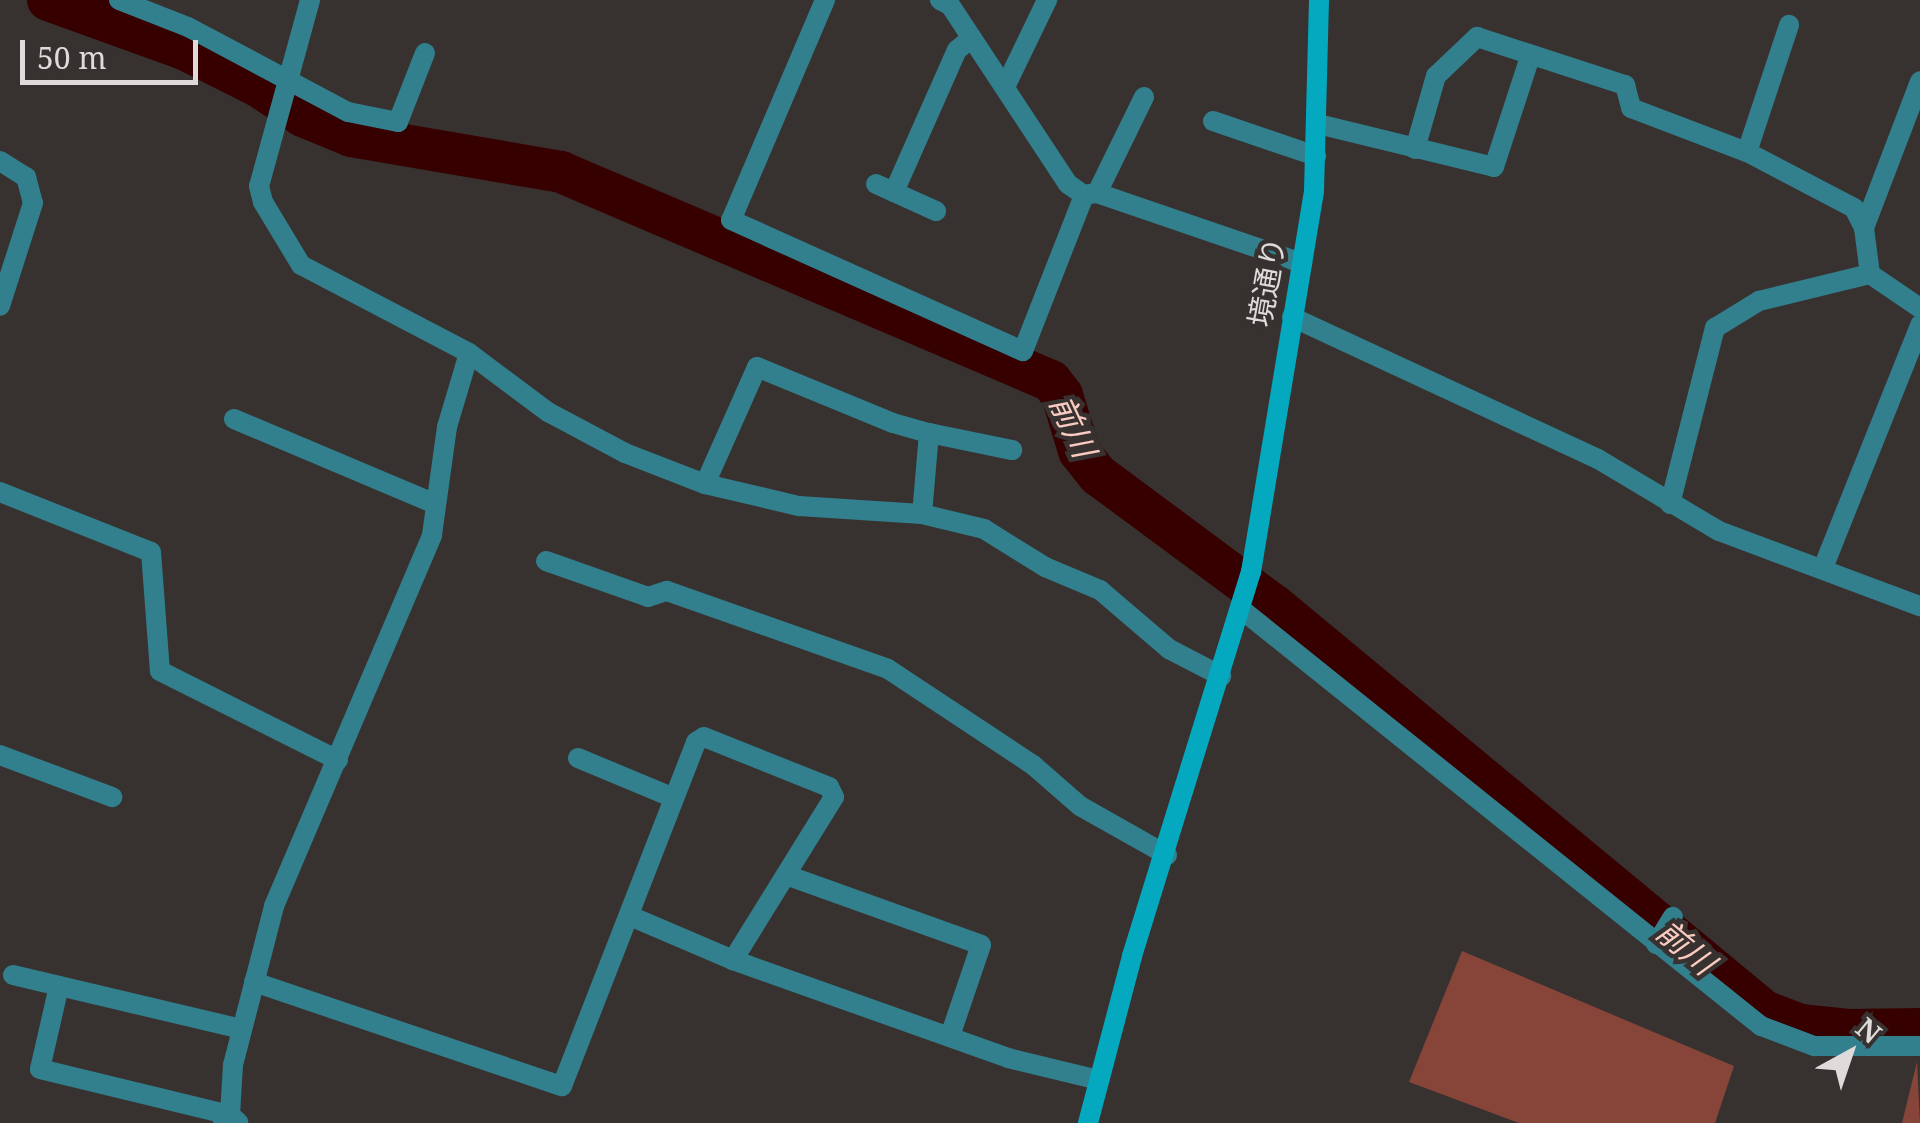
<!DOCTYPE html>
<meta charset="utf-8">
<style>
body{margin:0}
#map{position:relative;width:1920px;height:1123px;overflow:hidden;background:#373230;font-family:"Noto Serif","Noto Sans JP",serif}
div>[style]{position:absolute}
.green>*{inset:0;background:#874539}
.river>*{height:42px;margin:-21px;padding:0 21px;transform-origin:21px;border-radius:21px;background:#370000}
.street>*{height:20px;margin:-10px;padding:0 10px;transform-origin:10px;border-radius:10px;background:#327f8d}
.secondary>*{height:20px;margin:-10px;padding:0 10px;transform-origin:10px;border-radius:10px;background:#04a9c0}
span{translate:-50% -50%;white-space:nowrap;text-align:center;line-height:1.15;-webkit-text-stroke:9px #373230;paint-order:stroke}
.street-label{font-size:30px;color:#dedbda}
.water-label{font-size:32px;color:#fbcbc1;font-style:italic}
.north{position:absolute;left:1800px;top:1003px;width:100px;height:100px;-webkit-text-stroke:8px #373230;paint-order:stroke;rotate:40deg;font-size:28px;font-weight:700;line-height:40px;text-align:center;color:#dedbda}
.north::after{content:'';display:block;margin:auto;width:35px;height:45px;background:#dedbda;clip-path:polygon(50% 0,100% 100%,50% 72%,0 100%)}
.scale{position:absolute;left:20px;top:40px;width:178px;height:45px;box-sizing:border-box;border:5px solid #dedbda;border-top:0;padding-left:12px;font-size:30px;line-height:35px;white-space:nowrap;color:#dedbda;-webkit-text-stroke:8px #373230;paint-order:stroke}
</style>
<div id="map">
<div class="green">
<div style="clip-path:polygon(1462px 951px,1734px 1066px,1715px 1123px,1519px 1123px,1409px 1082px)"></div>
<div style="clip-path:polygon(1917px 1062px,1920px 1123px,1902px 1123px)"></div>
</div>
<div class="river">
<div style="left:48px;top:0;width:145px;rotate:19.8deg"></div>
<div style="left:184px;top:49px;width:83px;rotate:26.6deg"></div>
<div style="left:258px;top:86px;width:54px;rotate:33.7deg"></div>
<div style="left:303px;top:116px;width:52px;rotate:22.6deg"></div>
<div style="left:351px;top:136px;width:213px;rotate:9.7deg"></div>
<div style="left:561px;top:172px;width:533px;rotate:23.1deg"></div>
<div style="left:1051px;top:381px;width:18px;rotate:52deg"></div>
<div style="left:1062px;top:395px;width:59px;rotate:73.1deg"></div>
<div style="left:1079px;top:451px;width:31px;rotate:52deg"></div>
<div style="left:1098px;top:475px;width:220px;rotate:36.5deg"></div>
<div style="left:1275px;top:606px;width:635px;rotate:39.63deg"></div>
<div style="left:1764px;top:1011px;width:39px;rotate:21deg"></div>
<div style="left:1800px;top:1025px;width:49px;rotate:5.8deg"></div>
<div style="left:1849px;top:1030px;width:71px;rotate:-0.8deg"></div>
</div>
<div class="street">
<div style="left:119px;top:0;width:74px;rotate:21.4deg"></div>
<div style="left:188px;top:27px;width:181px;rotate:28deg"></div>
<div style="left:348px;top:112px;width:51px;rotate:11.3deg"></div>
<div style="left:398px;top:122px;width:74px;rotate:-68.6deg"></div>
<div style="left:310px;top:0;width:193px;rotate:105.3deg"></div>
<div style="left:259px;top:186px;width:16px;rotate:76deg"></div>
<div style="left:263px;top:202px;width:74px;rotate:58.9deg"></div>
<div style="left:301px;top:265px;width:190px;rotate:27.6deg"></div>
<div style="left:469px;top:353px;width:99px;rotate:36.8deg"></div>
<div style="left:548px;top:412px;width:87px;rotate:28deg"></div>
<div style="left:625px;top:453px;width:86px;rotate:21.2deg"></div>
<div style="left:705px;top:484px;width:97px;rotate:13.2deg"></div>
<div style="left:799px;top:506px;width:123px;rotate:3.7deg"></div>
<div style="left:922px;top:514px;width:64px;rotate:13.6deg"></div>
<div style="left:984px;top:529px;width:72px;rotate:31.9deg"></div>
<div style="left:1045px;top:567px;width:60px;rotate:22.7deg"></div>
<div style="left:1100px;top:590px;width:91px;rotate:40.5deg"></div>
<div style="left:1169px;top:649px;width:59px;rotate:27.4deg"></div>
<div style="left:825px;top:0;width:239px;rotate:113.1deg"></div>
<div style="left:731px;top:220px;width:320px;rotate:24.2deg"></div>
<div style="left:1023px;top:351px;width:168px;rotate:-68.6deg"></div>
<div style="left:940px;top:0;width:11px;rotate:27deg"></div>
<div style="left:950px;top:5px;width:214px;rotate:56.6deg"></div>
<div style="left:1068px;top:184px;width:19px;rotate:35deg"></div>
<div style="left:1084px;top:195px;width:13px;rotate:-9deg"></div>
<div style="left:1097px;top:193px;width:217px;rotate:18.9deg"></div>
<div style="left:1005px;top:87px;width:97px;rotate:-64.2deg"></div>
<div style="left:1213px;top:121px;width:109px;rotate:18.8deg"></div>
<div style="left:1318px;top:124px;width:181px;rotate:13.7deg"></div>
<div style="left:1494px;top:167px;width:116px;rotate:-71.9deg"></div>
<div style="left:1415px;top:149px;width:76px;rotate:-74deg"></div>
<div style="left:1436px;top:76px;width:57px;rotate:-43.6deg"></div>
<div style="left:1477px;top:37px;width:156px;rotate:18deg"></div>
<div style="left:1625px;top:85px;width:24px;rotate:75deg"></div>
<div style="left:1631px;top:108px;width:124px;rotate:20.8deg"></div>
<div style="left:1747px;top:152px;width:121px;rotate:27.6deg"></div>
<div style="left:1854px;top:208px;width:22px;rotate:63deg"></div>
<div style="left:1864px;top:228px;width:46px;rotate:82.6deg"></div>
<div style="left:1747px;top:152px;width:134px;rotate:-71.7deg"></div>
<div style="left:0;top:161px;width:31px;rotate:32deg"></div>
<div style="left:26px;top:177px;width:27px;rotate:75deg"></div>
<div style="left:33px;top:203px;width:108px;rotate:107.8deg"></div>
<div style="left:876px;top:184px;width:66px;rotate:24.2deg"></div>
<div style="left:894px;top:192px;width:155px;rotate:-66.1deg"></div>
<div style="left:957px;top:50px;width:19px;rotate:-39deg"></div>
<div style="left:1097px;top:193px;width:107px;rotate:-63.9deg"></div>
<div style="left:1864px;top:228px;width:157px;rotate:-69.1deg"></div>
<div style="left:1292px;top:317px;width:337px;rotate:24.9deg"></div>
<div style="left:1598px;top:459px;width:141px;rotate:30.8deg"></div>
<div style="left:1719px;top:531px;width:215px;rotate:20.5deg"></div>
<div style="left:234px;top:419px;width:218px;rotate:22.9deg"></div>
<div style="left:929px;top:433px;width:85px;rotate:11.6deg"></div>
<div style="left:705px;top:484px;width:128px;rotate:-66deg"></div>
<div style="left:757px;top:367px;width:147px;rotate:22.4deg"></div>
<div style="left:893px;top:423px;width:37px;rotate:16deg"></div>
<div style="left:929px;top:433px;width:81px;rotate:94.9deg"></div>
<div style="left:0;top:492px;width:162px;rotate:21.7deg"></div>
<div style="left:151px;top:552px;width:119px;rotate:85.7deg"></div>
<div style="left:160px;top:671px;width:199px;rotate:26.6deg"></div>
<div style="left:1670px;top:504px;width:182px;rotate:-75.7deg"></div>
<div style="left:1715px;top:328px;width:52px;rotate:-31.5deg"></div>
<div style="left:1759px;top:301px;width:114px;rotate:-13.7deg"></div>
<div style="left:1870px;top:274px;width:60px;rotate:34.2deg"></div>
<div style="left:546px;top:561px;width:108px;rotate:19.4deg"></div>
<div style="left:648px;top:597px;width:20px;rotate:-18deg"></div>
<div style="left:667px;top:591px;width:234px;rotate:19.4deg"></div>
<div style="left:888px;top:669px;width:174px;rotate:33.5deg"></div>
<div style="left:1033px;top:765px;width:62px;rotate:41.1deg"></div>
<div style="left:1080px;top:806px;width:100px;rotate:29.4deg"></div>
<div style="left:1823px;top:568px;width:262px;rotate:-68.2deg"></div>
<div style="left:1241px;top:609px;width:667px;rotate:38.73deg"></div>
<div style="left:1761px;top:1026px;width:57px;rotate:20.7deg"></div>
<div style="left:1814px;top:1046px;width:106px"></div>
<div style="left:0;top:755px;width:120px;rotate:20.6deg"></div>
<div style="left:578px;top:758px;width:104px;rotate:22.6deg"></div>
<div style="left:786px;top:875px;width:207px;rotate:19.7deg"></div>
<div style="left:981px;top:945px;width:96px;rotate:108.8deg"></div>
<div style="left:630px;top:916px;width:112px;rotate:23.1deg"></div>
<div style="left:733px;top:960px;width:292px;rotate:19.6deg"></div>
<div style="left:1008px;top:1058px;width:94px;rotate:13.6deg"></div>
<div style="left:1656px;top:944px;width:32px;rotate:-58deg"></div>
<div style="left:13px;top:975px;width:235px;rotate:13.3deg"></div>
<div style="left:254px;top:982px;width:325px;rotate:18.7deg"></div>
<div style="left:562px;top:1086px;width:369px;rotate:-68.7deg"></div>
<div style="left:696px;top:742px;width:9px;rotate:-32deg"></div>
<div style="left:704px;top:737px;width:135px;rotate:21.8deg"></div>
<div style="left:829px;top:787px;width:11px;rotate:63deg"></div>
<div style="left:834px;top:797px;width:192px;rotate:121.8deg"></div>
<div style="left:59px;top:986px;width:85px;rotate:102.9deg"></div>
<div style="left:40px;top:1069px;width:195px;rotate:13.6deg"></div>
<div style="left:230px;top:1115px;width:11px;rotate:41deg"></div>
<div style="left:223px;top:1123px;width:11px;rotate:-49deg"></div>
<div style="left:230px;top:1115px;width:50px;rotate:-86.6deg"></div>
<div style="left:233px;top:1065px;width:164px;rotate:-75.5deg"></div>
<div style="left:274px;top:906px;width:403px;rotate:-66.9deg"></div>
<div style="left:432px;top:535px;width:109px;rotate:-82.1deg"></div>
<div style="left:447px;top:427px;width:77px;rotate:-73.4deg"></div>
</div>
<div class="secondary">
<div style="left:1088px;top:1123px;width:173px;rotate:-75.2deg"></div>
<div style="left:1132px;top:956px;width:402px;rotate:-72.8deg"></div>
<div style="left:1251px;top:572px;width:386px;rotate:-80.6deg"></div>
<div style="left:1314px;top:191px;width:191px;rotate:-88.5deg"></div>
</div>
<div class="street-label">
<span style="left:1267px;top:282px;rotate:-80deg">境通り</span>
</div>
<div class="water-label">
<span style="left:1073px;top:426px;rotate:65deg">前川</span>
<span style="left:1686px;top:947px;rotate:40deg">前川</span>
</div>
<div class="north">N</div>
<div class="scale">50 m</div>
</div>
